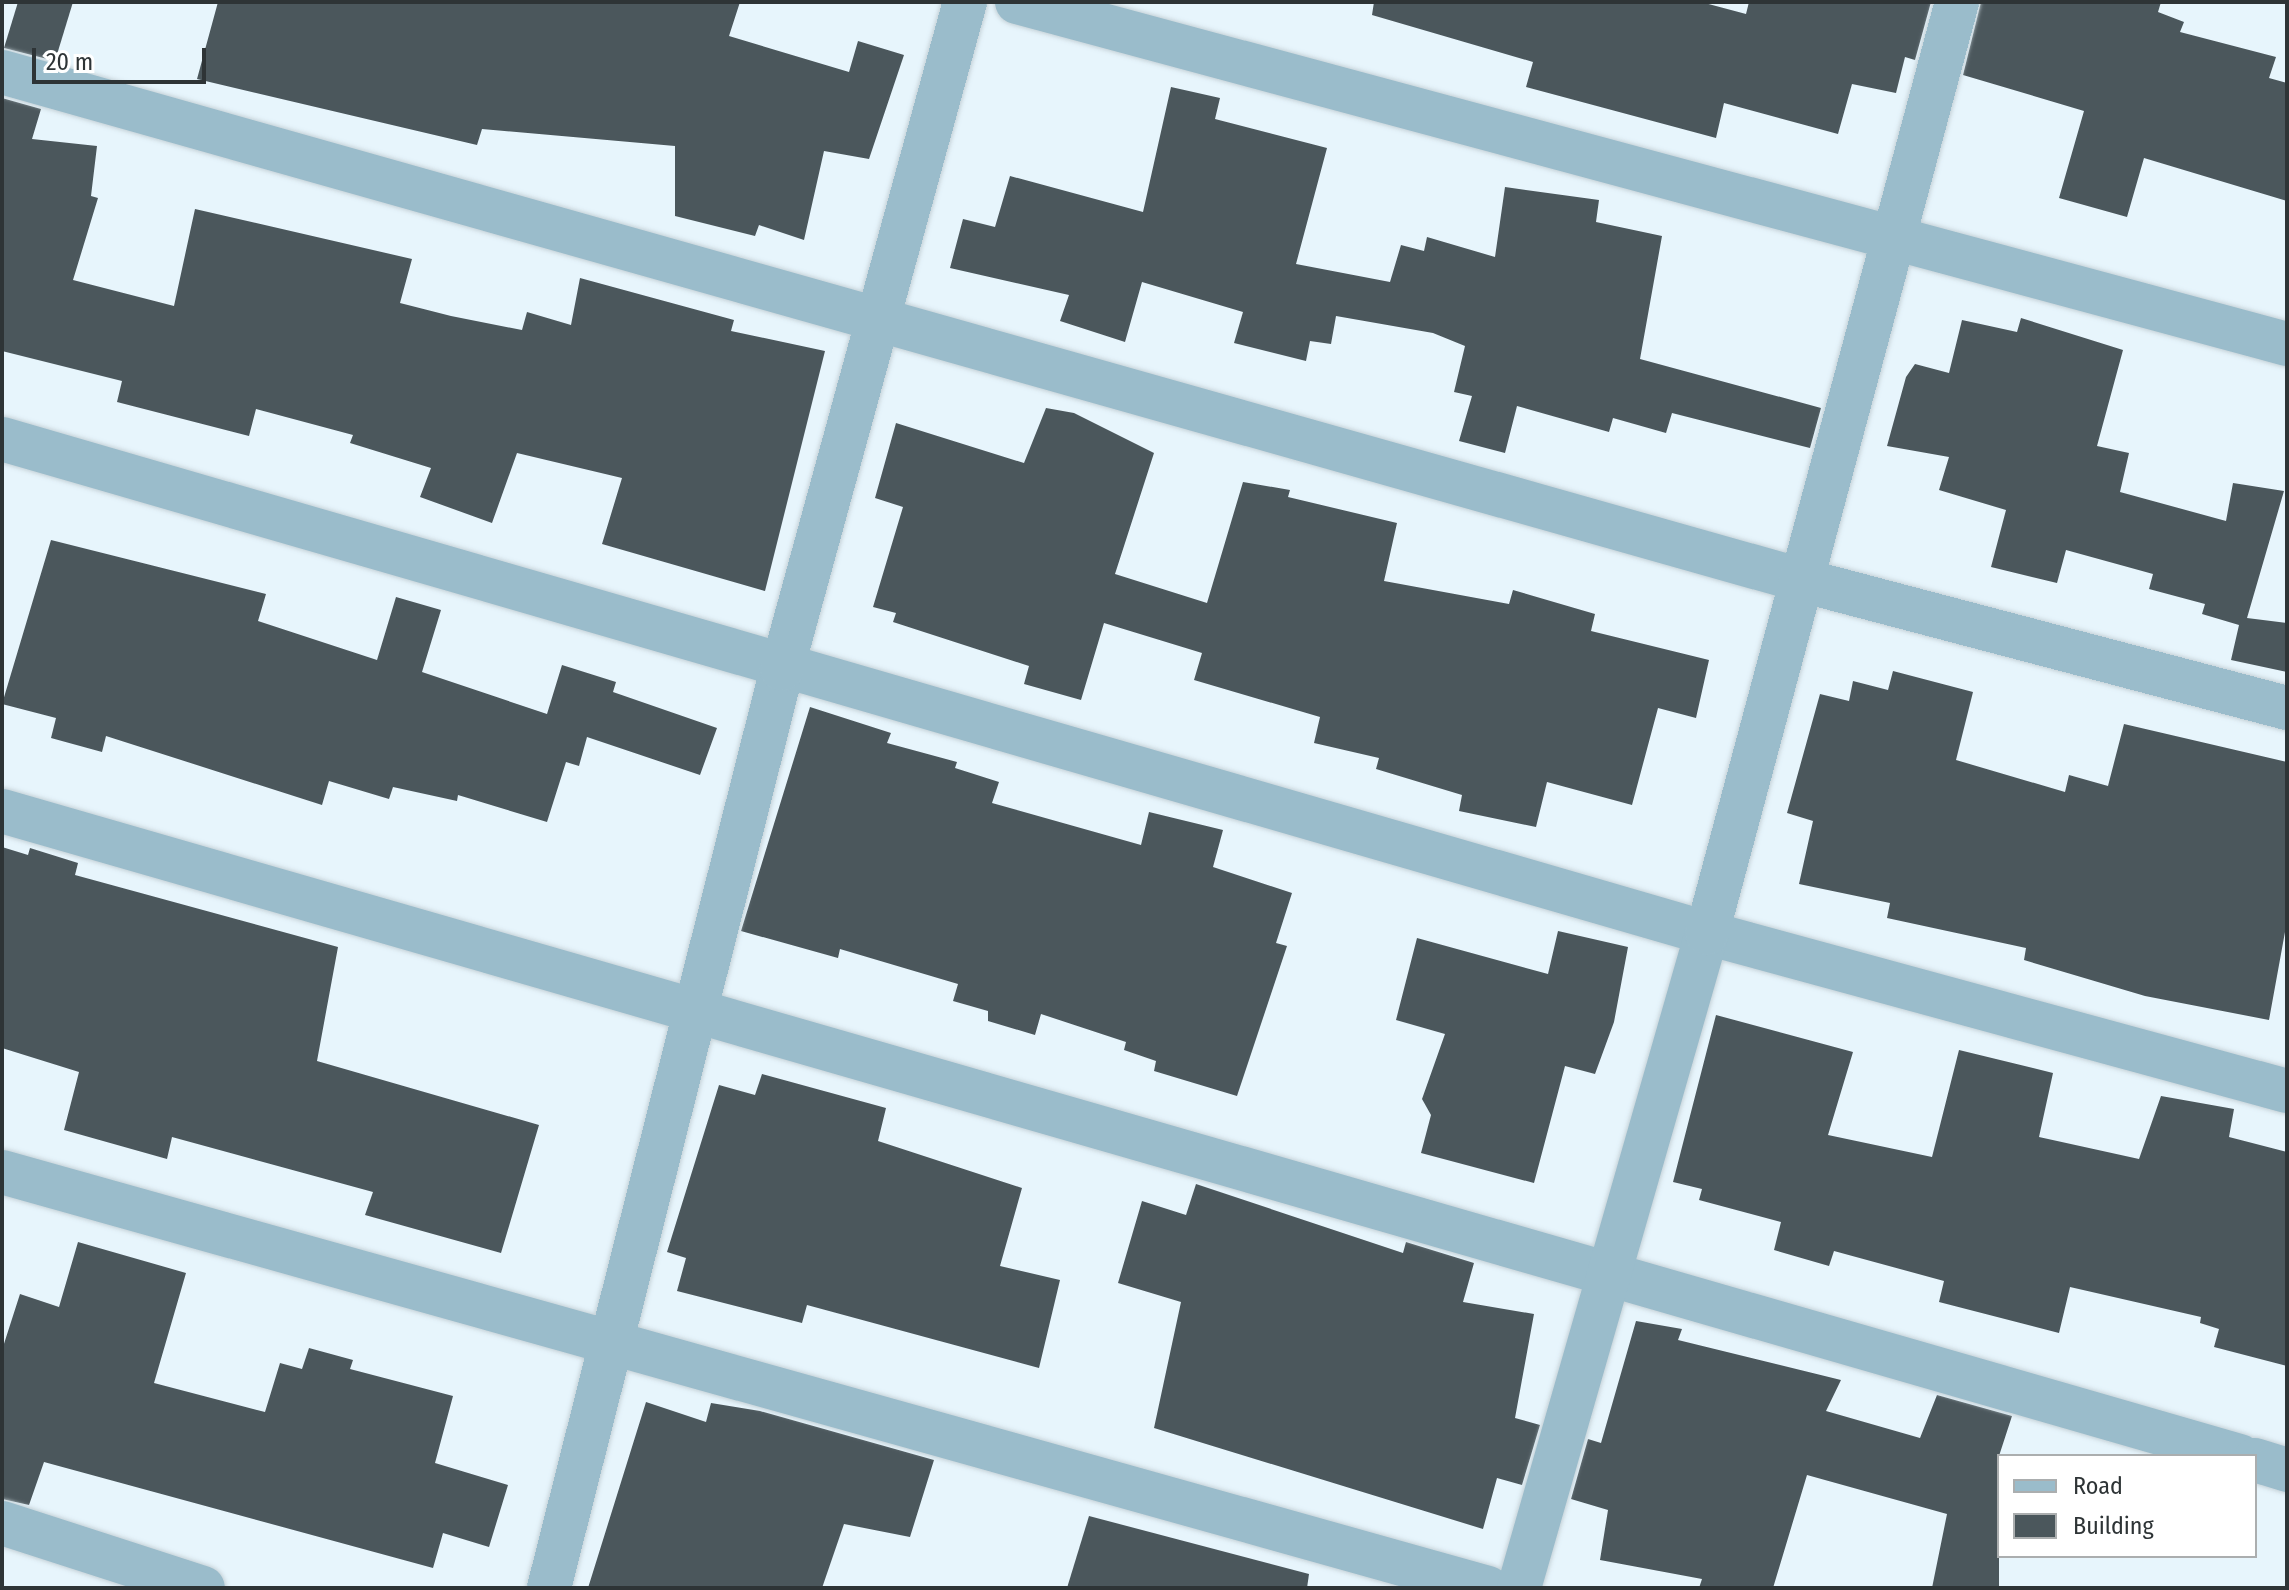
<!DOCTYPE html>
<style>
body{margin:0}
#map{position:relative;width:2289px;height:1590px;overflow:hidden;background:#e7f5fc;font-family:"Fira Sans Condensed",sans-serif}
div>[style]{position:absolute}
.building>*{inset:0;background:#4b575c}
.roads{filter:drop-shadow(0 0 2px #c6d2d8) drop-shadow(0 0 2px #c6d2d8)}
.minor>*{height:44px;margin:-22px;padding:0 22px;transform-origin:22px;border-radius:22px;background:#9abccb}
span{translate:-50% -50%;white-space:nowrap;text-align:center;line-height:1.15;-webkit-text-stroke:8px #fff;paint-order:stroke}
.frame{position:absolute;inset:0;border:4px solid #2e3436;pointer-events:none}
.legend{position:absolute;left:1997px;top:1454px;width:260px;height:104px;box-sizing:border-box;background:#fff;border:2px solid #abaeaf;margin:0;padding:10px 14px;list-style:none;font-size:24px;color:#2e3436}
.legend li{display:flex;align-items:center;gap:16px;height:40px}
.legend b{width:40px;border:2px solid #abaeaf}
.scale{position:absolute;left:32px;top:48px;width:174px;height:36px;box-sizing:border-box;border:4px solid #2e3436;border-top:0;padding-left:10px;font-size:24px;line-height:28px;white-space:nowrap;color:#2e3436;-webkit-text-stroke:6px #fff;paint-order:stroke}
</style>
<div id="map">
<div class="building">
<div style="clip-path:polygon(18px 2px,73px 2px,55px 61px,4px 48px)"></div>
<div style="clip-path:polygon(218px 2px,740px 2px,729px 36px,849px 72px,858px 41px,904px 55px,869px 159px,824px 151px,804px 240px,759px 225px,755px 236px,675px 216px,675px 146px,482px 129px,477px 145px,197px 79px)"></div>
<div style="clip-path:polygon(1374px 2px,1701px 2px,1746px 14px,1749px 2px,1931px 2px,1915px 60px,1905px 57px,1896px 93px,1852px 84px,1838px 134px,1724px 103px,1716px 138px,1526px 87px,1533px 62px,1372px 15px)"></div>
<div style="clip-path:polygon(1981px 2px,2161px 2px,2158px 12px,2184px 22px,2180px 32px,2276px 57px,2269px 78px,2287px 83px,2287px 201px,2144px 158px,2127px 217px,2059px 198px,2084px 111px,1963px 75px)"></div>
<div style="clip-path:polygon(1171px 87px,1220px 98px,1215px 119px,1327px 148px,1296px 264px,1390px 282px,1401px 245px,1424px 251px,1427px 237px,1495px 257px,1505px 187px,1599px 200px,1596px 222px,1662px 236px,1640px 359px,1821px 408px,1810px 448px,1672px 413px,1666px 433px,1613px 418px,1609px 432px,1517px 406px,1505px 453px,1459px 441px,1472px 396px,1454px 392px,1465px 346px,1433px 333px,1336px 316px,1331px 344px,1310px 341px,1306px 361px,1234px 343px,1243px 312px,1142px 282px,1125px 342px,1060px 321px,1069px 295px,950px 268px,963px 219px,995px 227px,1010px 176px,1143px 212px)"></div>
<div style="clip-path:polygon(2px 98px,41px 109px,32px 139px,97px 146px,91px 196px,98px 198px,73px 280px,174px 306px,195px 209px,412px 259px,400px 303px,451px 316px,522px 330px,527px 312px,571px 325px,580px 278px,734px 320px,731px 331px,825px 351px,765px 591px,602px 544px,622px 478px,517px 453px,492px 523px,420px 497px,431px 468px,350px 443px,353px 435px,256px 409px,249px 436px,117px 402px,122px 381px,2px 351px)"></div>
<div style="clip-path:polygon(2021px 318px,2123px 350px,2097px 446px,2129px 453px,2120px 492px,2226px 521px,2233px 483px,2284px 491px,2247px 618px,2287px 623px,2287px 672px,2231px 660px,2239px 625px,2202px 614px,2205px 604px,2149px 589px,2153px 574px,2066px 550px,2057px 583px,1991px 567px,2006px 510px,1939px 490px,1949px 457px,1887px 446px,1906px 377px,1915px 364px,1949px 373px,1962px 320px,2017px 332px)"></div>
<div style="clip-path:polygon(1046px 408px,1074px 413px,1154px 453px,1115px 574px,1207px 603px,1243px 482px,1290px 490px,1288px 497px,1397px 523px,1384px 581px,1509px 604px,1513px 590px,1595px 614px,1591px 631px,1709px 660px,1696px 718px,1658px 708px,1632px 805px,1547px 782px,1536px 827px,1459px 811px,1462px 795px,1376px 769px,1379px 758px,1314px 743px,1320px 717px,1194px 680px,1202px 653px,1104px 623px,1081px 700px,1024px 684px,1029px 666px,893px 622px,896px 613px,873px 607px,903px 507px,875px 498px,896px 423px,1024px 463px)"></div>
<div style="clip-path:polygon(51px 540px,266px 594px,258px 621px,377px 660px,396px 597px,441px 610px,422px 672px,547px 714px,562px 665px,616px 682px,613px 692px,717px 728px,700px 775px,587px 737px,579px 766px,566px 762px,547px 822px,458px 795px,457px 801px,393px 787px,389px 799px,329px 781px,322px 805px,106px 736px,102px 752px,51px 738px,56px 718px,2px 704px)"></div>
<div style="clip-path:polygon(1893px 671px,1973px 692px,1956px 760px,2065px 792px,2069px 775px,2108px 786px,2124px 724px,2287px 762px,2287px 921px,2269px 1020px,2145px 996px,2024px 960px,2026px 948px,1887px 918px,1890px 903px,1799px 884px,1813px 821px,1787px 813px,1820px 694px,1849px 701px,1853px 681px,1888px 690px)"></div>
<div style="clip-path:polygon(810px 707px,891px 733px,887px 743px,957px 762px,955px 768px,999px 782px,992px 803px,1141px 845px,1149px 812px,1223px 830px,1213px 867px,1292px 893px,1276px 943px,1287px 946px,1237px 1096px,1154px 1071px,1156px 1061px,1124px 1050px,1126px 1042px,1041px 1014px,1035px 1035px,988px 1021px,988px 1011px,953px 1001px,958px 984px,840px 949px,838px 958px,741px 931px)"></div>
<div style="clip-path:polygon(2px 847px,28px 855px,30px 848px,78px 863px,75px 875px,338px 947px,317px 1061px,539px 1125px,501px 1253px,365px 1215px,373px 1192px,172px 1137px,167px 1159px,64px 1130px,79px 1072px,2px 1048px)"></div>
<div style="clip-path:polygon(1558px 931px,1628px 947px,1614px 1022px,1595px 1074px,1565px 1066px,1534px 1183px,1421px 1153px,1431px 1115px,1422px 1099px,1445px 1034px,1396px 1020px,1417px 938px,1548px 974px)"></div>
<div style="clip-path:polygon(1716px 1015px,1853px 1052px,1828px 1135px,1932px 1157px,1959px 1050px,2053px 1073px,2039px 1137px,2139px 1159px,2161px 1096px,2234px 1109px,2229px 1137px,2287px 1152px,2287px 1366px,2214px 1347px,2219px 1329px,2200px 1323px,2201px 1317px,2070px 1287px,2059px 1333px,1939px 1302px,1944px 1281px,1834px 1251px,1829px 1266px,1774px 1250px,1781px 1222px,1699px 1200px,1702px 1189px,1673px 1182px)"></div>
<div style="clip-path:polygon(762px 1074px,886px 1108px,878px 1141px,1022px 1188px,1000px 1266px,1060px 1280px,1039px 1368px,807px 1305px,802px 1323px,677px 1291px,686px 1258px,667px 1252px,719px 1085px,755px 1095px)"></div>
<div style="clip-path:polygon(1196px 1184px,1403px 1253px,1406px 1242px,1474px 1263px,1463px 1302px,1534px 1314px,1515px 1418px,1540px 1425px,1522px 1485px,1497px 1478px,1483px 1529px,1154px 1428px,1181px 1302px,1118px 1283px,1142px 1201px,1186px 1215px)"></div>
<div style="clip-path:polygon(78px 1242px,186px 1273px,154px 1383px,265px 1412px,280px 1363px,302px 1369px,309px 1348px,353px 1360px,350px 1369px,453px 1396px,435px 1463px,508px 1485px,489px 1547px,443px 1533px,433px 1568px,44px 1462px,29px 1505px,2px 1499px,2px 1350px,20px 1294px,59px 1307px)"></div>
<div style="clip-path:polygon(1636px 1321px,1682px 1329px,1678px 1340px,1841px 1380px,1826px 1411px,1920px 1438px,1937px 1395px,2012px 1416px,1999px 1456px,1999px 1588px,1932px 1588px,1947px 1514px,1807px 1475px,1773px 1588px,1699px 1588px,1702px 1579px,1600px 1560px,1608px 1510px,1571px 1499px,1588px 1439px,1601px 1443px)"></div>
<div style="clip-path:polygon(646px 1402px,706px 1422px,711px 1403px,760px 1411px,934px 1460px,910px 1537px,844px 1524px,822px 1588px,588px 1588px)"></div>
<div style="clip-path:polygon(1089px 1516px,1309px 1574px,1307px 1588px,1067px 1588px)"></div>
</div>
<div class="roads">
<div class="minor">
<div style="left:1017px;top:2px;width:1315px;rotate:15.07deg"></div>
<div style="left:2px;top:72px;width:1869px;rotate:15.77deg"></div>
<div style="left:1801px;top:580px;width:503px;rotate:14.76deg"></div>
<div style="left:2px;top:439px;width:1775px;rotate:16.16deg"></div>
<div style="left:1707px;top:933px;width:601px;rotate:15.24deg"></div>
<div style="left:2px;top:811px;width:2329px;rotate:16.08deg"></div>
<div style="left:2px;top:1172px;width:1543px;rotate:15.64deg"></div>
<div style="left:2255px;top:1460px;width:34px;rotate:17deg"></div>
<div style="left:2px;top:1523px;width:211px;rotate:17.9deg"></div>
<div style="left:549px;top:1588px;width:948px;rotate:-75.77deg"></div>
<div style="left:782px;top:669px;width:692px;rotate:-74.66deg"></div>
<div style="left:1519px;top:1588px;width:681px;rotate:-73.99deg"></div>
<div style="left:1707px;top:933px;width:964px;rotate:-74.97deg"></div>
</div>
</div>
<div class="frame"></div>
<ul class="legend">
<li><b style="height:10px;background:#9abccb"></b>Road</li>
<li><b style="height:22px;background:#4b575c"></b>Building</li>
</ul>
<div class="scale">20 m</div>
</div>
